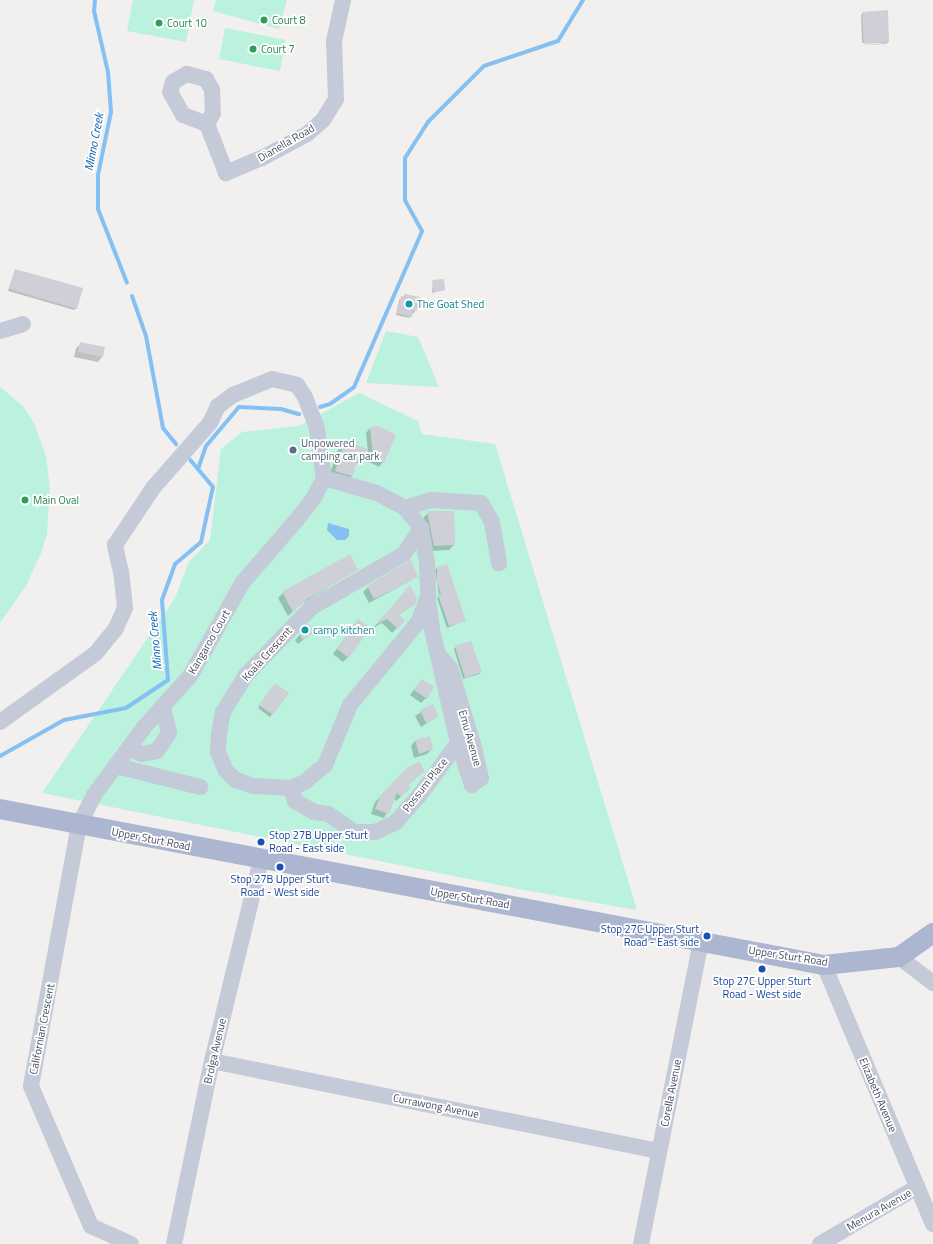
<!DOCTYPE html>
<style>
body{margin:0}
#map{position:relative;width:933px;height:1244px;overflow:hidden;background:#f2efef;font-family:"Titillium Web",sans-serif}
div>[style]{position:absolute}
.green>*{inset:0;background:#baf2dd}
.water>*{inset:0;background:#84c1f2}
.shadow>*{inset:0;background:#0003}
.stream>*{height:4px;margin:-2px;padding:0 2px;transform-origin:2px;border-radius:2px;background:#84c1f2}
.building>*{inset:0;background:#cecfd7}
.minor>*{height:16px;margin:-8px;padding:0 8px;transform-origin:8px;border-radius:8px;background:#c4cad8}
.major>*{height:20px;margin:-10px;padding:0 10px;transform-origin:10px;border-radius:10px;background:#adb6d0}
.dots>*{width:11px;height:11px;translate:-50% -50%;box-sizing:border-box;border:2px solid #fff;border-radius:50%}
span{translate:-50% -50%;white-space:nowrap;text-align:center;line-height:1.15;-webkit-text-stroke:3.5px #fff;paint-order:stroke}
.leisure-label{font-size:11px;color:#27864d}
.left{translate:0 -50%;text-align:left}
.street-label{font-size:11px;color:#464c5e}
.culture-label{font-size:11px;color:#0d838f}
.service-label{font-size:11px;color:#4e5e75}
.transit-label{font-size:11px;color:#164399}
.right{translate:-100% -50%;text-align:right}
.water-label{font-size:12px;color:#0364b4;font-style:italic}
</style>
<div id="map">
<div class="green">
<div style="clip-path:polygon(133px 0,194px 0,186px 42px,127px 31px)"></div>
<div style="clip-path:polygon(216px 0,287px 0,279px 29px,213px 11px)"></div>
<div style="clip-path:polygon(225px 28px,286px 40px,280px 71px,219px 59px)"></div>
<div style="clip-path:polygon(386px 331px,418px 337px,439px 387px,366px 383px)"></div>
<div style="clip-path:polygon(0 387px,23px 406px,34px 423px,46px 456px,50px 489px,47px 534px,41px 553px,26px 586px,0 623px)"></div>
<div style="clip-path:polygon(359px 393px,418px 421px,422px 434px,495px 444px,637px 910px,529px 891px,42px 793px,175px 598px,189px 562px,210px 540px,221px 449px,242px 432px,299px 426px)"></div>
</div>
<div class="water">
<div style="clip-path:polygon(328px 523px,349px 529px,349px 536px,345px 540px,337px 540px,327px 530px)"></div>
</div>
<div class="shadow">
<div style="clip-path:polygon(863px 13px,888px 42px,888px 43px,862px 43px,861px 15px)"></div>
<div style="clip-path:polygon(887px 43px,886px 44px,863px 45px,862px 45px)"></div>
<div style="clip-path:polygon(15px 270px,76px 308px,74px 310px,8px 291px)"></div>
<div style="clip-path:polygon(433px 281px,444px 290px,432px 293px)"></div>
<div style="clip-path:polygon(405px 295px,416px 310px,409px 318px,396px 315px,399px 300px)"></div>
<div style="clip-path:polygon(81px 344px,104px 348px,102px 357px,98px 362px,74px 357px,76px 348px)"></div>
<div style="clip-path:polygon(370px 428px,383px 462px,379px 467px,369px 462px,366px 433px)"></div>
<div style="clip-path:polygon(346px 442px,364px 458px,355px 465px,352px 476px,344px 483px,328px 479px,338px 450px)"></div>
<div style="clip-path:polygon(429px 512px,454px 545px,449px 550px,429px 551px,422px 526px,424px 517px)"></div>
<div style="clip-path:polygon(437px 568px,465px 620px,447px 628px,437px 598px,439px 595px,435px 570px)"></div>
<div style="clip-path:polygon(357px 569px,301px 604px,288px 616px,278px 598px,283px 593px)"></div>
<div style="clip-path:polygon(417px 577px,369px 603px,363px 592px,368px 587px)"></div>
<div style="clip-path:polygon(406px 591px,414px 604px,398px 615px,397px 628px,392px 633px,382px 623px,373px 628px)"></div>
<div style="clip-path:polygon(358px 620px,348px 657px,343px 662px,333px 654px)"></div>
<div style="clip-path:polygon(309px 625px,313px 632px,298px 644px,295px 640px)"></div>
<div style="clip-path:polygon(456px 647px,481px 672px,479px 674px,463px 679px,454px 649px)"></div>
<div style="clip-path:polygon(422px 680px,426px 698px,421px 703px,410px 695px)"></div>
<div style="clip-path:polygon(273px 687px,288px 694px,270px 717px,258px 708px)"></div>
<div style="clip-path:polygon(433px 705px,438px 716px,421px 727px,415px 716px)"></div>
<div style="clip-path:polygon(415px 741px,432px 749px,427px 754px,414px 758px,411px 746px)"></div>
<div style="clip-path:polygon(408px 768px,424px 771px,408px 785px,410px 788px,396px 801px,394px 799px,384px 818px,371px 814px,375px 802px)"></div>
</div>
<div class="stream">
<div style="left:95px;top:0;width:11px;rotate:95deg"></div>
<div style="left:94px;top:11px;width:63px;rotate:77.1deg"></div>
<div style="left:108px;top:72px;width:40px;rotate:85.7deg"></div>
<div style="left:111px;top:112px;width:64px;rotate:101.7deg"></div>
<div style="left:98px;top:175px;width:34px;rotate:90deg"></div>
<div style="left:98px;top:209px;width:79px;rotate:68.6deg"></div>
<div style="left:132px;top:296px;width:42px;rotate:70.7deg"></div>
<div style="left:146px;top:336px;width:94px;rotate:79.5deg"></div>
<div style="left:163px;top:428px;width:21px;rotate:51deg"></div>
<div style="left:320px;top:407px;width:10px;rotate:-17deg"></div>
<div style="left:330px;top:404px;width:29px;rotate:-35deg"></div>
<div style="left:354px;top:387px;width:170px;rotate:-66.4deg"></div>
<div style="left:422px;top:231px;width:35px;rotate:-119deg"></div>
<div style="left:405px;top:200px;width:42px;rotate:-90deg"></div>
<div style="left:405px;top:158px;width:43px;rotate:-57.4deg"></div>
<div style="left:428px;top:122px;width:79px;rotate:-45deg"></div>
<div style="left:484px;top:66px;width:78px;rotate:-18.7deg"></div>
<div style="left:558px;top:41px;width:48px;rotate:-58.6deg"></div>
<div style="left:198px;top:469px;width:24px;rotate:-71deg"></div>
<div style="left:206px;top:446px;width:51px;rotate:-49.8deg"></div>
<div style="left:239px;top:407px;width:42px;rotate:2.7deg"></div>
<div style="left:281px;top:409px;width:19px;rotate:16deg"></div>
<div style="left:0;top:756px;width:73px;rotate:-29.4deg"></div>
<div style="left:64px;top:720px;width:63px;rotate:-11deg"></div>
<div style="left:126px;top:708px;width:50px;rotate:-33.7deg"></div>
<div style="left:168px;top:680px;width:80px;rotate:-94.3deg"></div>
<div style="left:162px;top:600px;width:38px;rotate:-70deg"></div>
<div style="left:175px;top:564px;width:34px;rotate:-40deg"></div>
<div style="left:201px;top:542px;width:56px;rotate:-77.7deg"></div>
<div style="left:213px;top:487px;width:35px;rotate:-130deg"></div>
</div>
<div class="building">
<div style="clip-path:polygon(888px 10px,889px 42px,864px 44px,862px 12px)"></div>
<div style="clip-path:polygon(15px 269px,83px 288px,77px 309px,10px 289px)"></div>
<div style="clip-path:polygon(444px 279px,445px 290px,434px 292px,432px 280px)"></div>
<div style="clip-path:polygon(405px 294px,420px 297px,417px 311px,413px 310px,412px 317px,397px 313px,401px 296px,405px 297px)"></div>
<div style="clip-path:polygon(80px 342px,105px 347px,103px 357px,78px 352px)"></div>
<div style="clip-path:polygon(379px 426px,396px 435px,384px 463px,373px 457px,370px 427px)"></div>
<div style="clip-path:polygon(345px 441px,368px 449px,364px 459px,359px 457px,352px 476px,335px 471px)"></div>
<div style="clip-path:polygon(427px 511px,454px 511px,455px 545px,434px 546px)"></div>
<div style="clip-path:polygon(350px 554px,358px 570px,307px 599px,293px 612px,282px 592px)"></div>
<div style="clip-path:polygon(411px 560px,418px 577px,374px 599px,367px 586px)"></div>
<div style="clip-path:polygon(447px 564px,466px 621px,449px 626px,438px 595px,441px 594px,437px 582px,437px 567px)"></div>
<div style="clip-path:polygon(410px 585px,417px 598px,415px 605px,398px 614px,405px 620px,398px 629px,387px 619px,376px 625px)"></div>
<div style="clip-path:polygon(358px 619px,370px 628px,349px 658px,337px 649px)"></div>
<div style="clip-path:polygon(309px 624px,314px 632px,303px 640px,299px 634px)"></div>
<div style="clip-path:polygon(471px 641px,482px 672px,465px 678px,455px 646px)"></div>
<div style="clip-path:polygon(421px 679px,434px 687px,427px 699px,414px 690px)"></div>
<div style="clip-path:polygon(275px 683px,289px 693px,273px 715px,259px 705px)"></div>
<div style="clip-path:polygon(433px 704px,439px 716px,426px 723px,420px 710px)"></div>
<div style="clip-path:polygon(430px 736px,433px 749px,419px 754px,415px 740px)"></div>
<div style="clip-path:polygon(419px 761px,425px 771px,408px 785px,411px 788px,401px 797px,397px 793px,389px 814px,375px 809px,380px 796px,407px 768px)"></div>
</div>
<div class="minor">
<div style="left:207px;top:124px;width:26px;rotate:-159deg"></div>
<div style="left:183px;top:115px;width:26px;rotate:-119deg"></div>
<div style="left:170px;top:92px;width:10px;rotate:-73deg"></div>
<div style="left:173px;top:82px;width:16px;rotate:-30deg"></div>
<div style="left:187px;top:74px;width:20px;rotate:15deg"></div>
<div style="left:206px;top:79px;width:13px;rotate:61deg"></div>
<div style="left:212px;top:90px;width:23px;rotate:88deg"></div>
<div style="left:213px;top:113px;width:13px;rotate:119deg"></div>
<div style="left:207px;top:124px;width:53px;rotate:68.8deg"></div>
<div style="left:226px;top:173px;width:39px;rotate:-23deg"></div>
<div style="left:262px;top:158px;width:51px;rotate:-28.1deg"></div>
<div style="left:307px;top:134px;width:21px;rotate:-41deg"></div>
<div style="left:323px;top:120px;width:25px;rotate:-58deg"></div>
<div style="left:336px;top:99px;width:58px;rotate:-92deg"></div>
<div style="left:334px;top:41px;width:42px;rotate:-77.6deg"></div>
<div style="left:0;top:331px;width:24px;rotate:-17deg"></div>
<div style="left:324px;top:478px;width:55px;rotate:15.8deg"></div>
<div style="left:377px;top:493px;width:32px;rotate:28deg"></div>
<div style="left:405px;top:508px;width:26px;rotate:51deg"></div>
<div style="left:421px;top:528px;width:35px;rotate:80deg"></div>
<div style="left:427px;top:562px;width:34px;rotate:88deg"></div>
<div style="left:428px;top:596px;width:27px;rotate:110deg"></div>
<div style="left:419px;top:621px;width:109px;rotate:129.4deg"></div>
<div style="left:350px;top:705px;width:65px;rotate:112.6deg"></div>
<div style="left:325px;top:765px;width:26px;rotate:140deg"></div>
<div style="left:305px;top:782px;width:15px;rotate:157deg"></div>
<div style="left:291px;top:788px;width:38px;rotate:-177deg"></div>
<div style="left:253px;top:786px;width:18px;rotate:-161deg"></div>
<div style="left:236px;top:780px;width:13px;rotate:-138deg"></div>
<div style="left:226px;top:771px;width:21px;rotate:-113deg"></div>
<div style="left:218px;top:752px;width:18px;rotate:-87deg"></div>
<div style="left:219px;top:734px;width:22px;rotate:-80deg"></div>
<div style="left:223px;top:712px;width:44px;rotate:-58.1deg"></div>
<div style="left:246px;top:675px;width:95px;rotate:-45.9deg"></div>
<div style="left:312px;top:607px;width:106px;rotate:-29.9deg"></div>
<div style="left:404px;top:554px;width:31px;rotate:-57deg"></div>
<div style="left:405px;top:508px;width:27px;rotate:-17deg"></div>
<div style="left:431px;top:500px;width:50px;rotate:3.4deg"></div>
<div style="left:481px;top:503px;width:22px;rotate:60deg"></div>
<div style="left:492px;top:522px;width:42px;rotate:80.3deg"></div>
<div style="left:428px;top:600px;width:30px;rotate:82deg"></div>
<div style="left:432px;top:630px;width:116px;rotate:77deg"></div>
<div style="left:458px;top:743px;width:44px;rotate:71.6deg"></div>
<div style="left:472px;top:785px;width:11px;rotate:-38deg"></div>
<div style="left:481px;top:778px;width:35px;rotate:-103deg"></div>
<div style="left:473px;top:744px;width:79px;rotate:-106.8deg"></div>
<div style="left:450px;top:668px;width:18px;rotate:-131deg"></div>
<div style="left:0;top:722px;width:118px;rotate:-35.7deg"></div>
<div style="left:96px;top:653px;width:32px;rotate:-51deg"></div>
<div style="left:116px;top:628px;width:22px;rotate:-66deg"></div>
<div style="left:125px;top:608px;width:36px;rotate:-96deg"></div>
<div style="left:121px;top:572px;width:28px;rotate:-103deg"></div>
<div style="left:115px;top:545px;width:69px;rotate:-56.3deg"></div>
<div style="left:153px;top:488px;width:86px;rotate:-48.8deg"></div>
<div style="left:210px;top:423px;width:19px;rotate:-65deg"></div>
<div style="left:218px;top:406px;width:19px;rotate:-36deg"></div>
<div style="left:233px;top:395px;width:42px;rotate:-22.3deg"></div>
<div style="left:272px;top:379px;width:26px;rotate:13deg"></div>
<div style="left:297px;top:385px;width:14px;rotate:56deg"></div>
<div style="left:305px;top:397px;width:34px;rotate:69deg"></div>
<div style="left:317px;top:429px;width:49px;rotate:81.9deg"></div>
<div style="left:129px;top:748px;width:14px;rotate:25deg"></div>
<div style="left:142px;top:754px;width:15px;rotate:-11deg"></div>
<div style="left:157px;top:751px;width:22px;rotate:-56deg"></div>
<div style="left:169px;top:733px;width:28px;rotate:-103deg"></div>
<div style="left:116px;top:766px;width:87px;rotate:14deg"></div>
<div style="left:291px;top:788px;width:14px;rotate:73deg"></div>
<div style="left:295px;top:801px;width:22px;rotate:30deg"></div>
<div style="left:314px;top:812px;width:14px;rotate:8deg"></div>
<div style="left:328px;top:814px;width:32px;rotate:34deg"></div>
<div style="left:355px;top:832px;width:20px"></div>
<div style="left:375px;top:832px;width:23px;rotate:-25deg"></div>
<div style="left:396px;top:822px;width:35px;rotate:-49deg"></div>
<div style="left:419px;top:796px;width:66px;rotate:-53.7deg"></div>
<div style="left:899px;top:957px;width:43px;rotate:37.4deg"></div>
<div style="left:824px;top:965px;width:281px;rotate:67.2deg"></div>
<div style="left:212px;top:1061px;width:456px;rotate:11.4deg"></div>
<div style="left:131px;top:1244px;width:44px;rotate:-155.8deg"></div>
<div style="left:91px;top:1226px;width:152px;rotate:-113.2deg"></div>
<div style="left:31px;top:1086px;width:265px;rotate:-79.6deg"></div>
<div style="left:79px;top:825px;width:34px;rotate:-63deg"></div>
<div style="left:94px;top:795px;width:86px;rotate:-53.5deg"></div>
<div style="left:145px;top:726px;width:67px;rotate:-48deg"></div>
<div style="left:190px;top:676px;width:108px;rotate:-60.6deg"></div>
<div style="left:243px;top:582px;width:79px;rotate:-49.1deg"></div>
<div style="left:295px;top:522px;width:29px;rotate:-52deg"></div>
<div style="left:313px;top:499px;width:24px;rotate:-62deg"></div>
<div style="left:174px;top:1244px;width:187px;rotate:-78.3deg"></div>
<div style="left:212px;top:1061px;width:207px;rotate:-76.3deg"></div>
<div style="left:641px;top:1244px;width:309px;rotate:-78.8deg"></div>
<div style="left:820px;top:1244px;width:113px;rotate:-30.4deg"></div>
</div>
<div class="major">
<div style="left:0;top:809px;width:839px;rotate:10.72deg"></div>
<div style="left:824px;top:965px;width:75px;rotate:-6.1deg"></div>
<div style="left:899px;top:957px;width:42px;rotate:-35.2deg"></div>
</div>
<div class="dots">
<div style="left:264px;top:20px;background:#2e9e5b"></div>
<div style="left:159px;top:23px;background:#2e9e5b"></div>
<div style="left:253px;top:49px;background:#2e9e5b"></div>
<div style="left:409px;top:304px;background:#0f9aa8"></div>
<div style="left:293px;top:450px;background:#5c6f8a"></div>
<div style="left:25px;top:500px;background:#2e9e5b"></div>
<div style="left:305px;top:630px;background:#0f9aa8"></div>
<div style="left:261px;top:842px;background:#1a4fb4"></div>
<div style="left:280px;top:867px;background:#1a4fb4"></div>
<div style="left:707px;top:936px;background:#1a4fb4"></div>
<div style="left:762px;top:969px;background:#1a4fb4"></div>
</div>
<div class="leisure-label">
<span class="left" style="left:272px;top:20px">Court 8</span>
<span class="left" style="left:167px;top:23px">Court 10</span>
<span class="left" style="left:261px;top:49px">Court 7</span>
<span class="left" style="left:33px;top:500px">Main Oval</span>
</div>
<div class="street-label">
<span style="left:286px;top:143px;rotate:-30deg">Dianella Road</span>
<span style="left:209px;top:642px;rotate:-60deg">Kangaroo Court</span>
<span style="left:267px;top:654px;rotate:-48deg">Koala Crescent</span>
<span style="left:470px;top:738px;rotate:74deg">Emu Avenue</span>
<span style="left:425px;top:785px;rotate:-52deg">Possum Place</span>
<span style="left:151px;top:839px;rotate:11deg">Upper Sturt Road</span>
<span style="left:470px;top:898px;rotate:10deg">Upper Sturt Road</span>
<span style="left:788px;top:956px;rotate:9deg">Upper Sturt Road</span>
<span style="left:42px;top:1029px;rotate:-79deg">Californian Crescent</span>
<span style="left:215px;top:1051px;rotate:-77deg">Brolga Avenue</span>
<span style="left:671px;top:1093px;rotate:-79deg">Corella Avenue</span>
<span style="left:878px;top:1095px;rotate:67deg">Elizabeth Avenue</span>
<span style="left:436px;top:1106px;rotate:11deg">Currawong Avenue</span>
<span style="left:879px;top:1210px;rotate:-30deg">Menura Avenue</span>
</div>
<div class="culture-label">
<span class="left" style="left:417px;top:304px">The Goat Shed</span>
<span class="left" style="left:313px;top:630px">camp kitchen</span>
</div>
<div class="service-label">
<span class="left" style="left:301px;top:450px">Unpowered<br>camping car park</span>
</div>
<div class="transit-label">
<span class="left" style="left:269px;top:842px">Stop 27B Upper Sturt<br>Road - East side</span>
<span style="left:280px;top:886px">Stop 27B Upper Sturt<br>Road - West side</span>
<span class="right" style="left:699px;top:936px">Stop 27C Upper Sturt<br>Road - East side</span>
<span style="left:762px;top:988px">Stop 27C Upper Sturt<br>Road - West side</span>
</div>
<div class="water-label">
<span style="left:94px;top:142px;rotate:-79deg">Minno Creek</span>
<span style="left:155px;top:641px;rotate:-95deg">Minno Creek</span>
</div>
</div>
